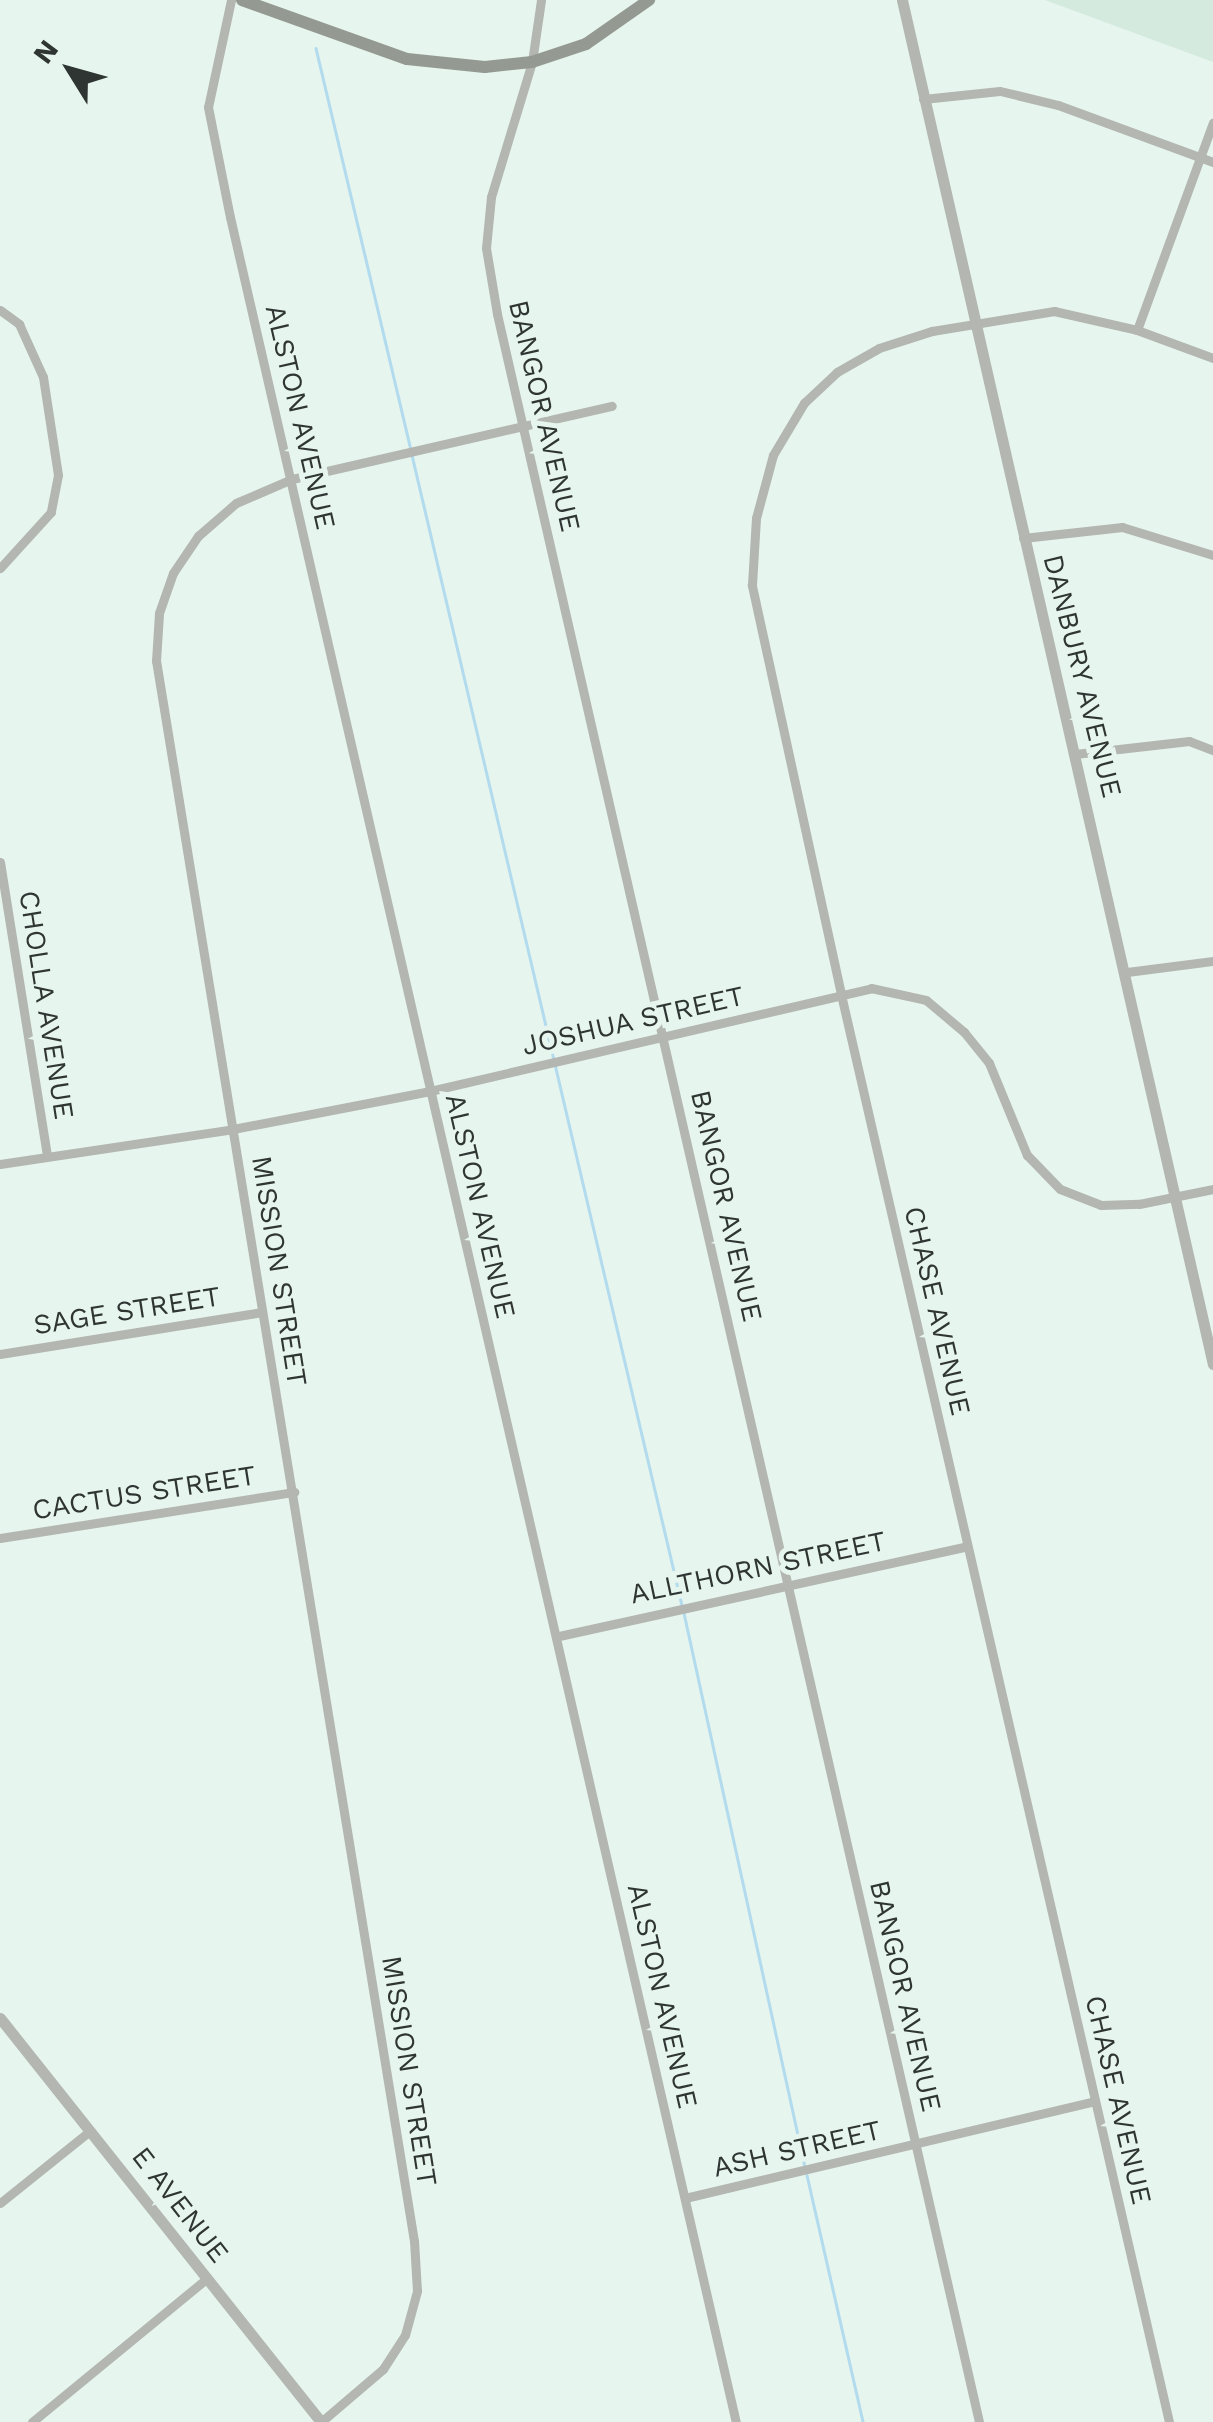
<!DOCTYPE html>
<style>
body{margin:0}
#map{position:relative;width:1213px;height:2422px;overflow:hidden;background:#e6f5ee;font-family:"Work Sans",sans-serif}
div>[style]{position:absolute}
.built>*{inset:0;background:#d4eadf}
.stream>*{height:2.5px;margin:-1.25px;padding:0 1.25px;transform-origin:1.25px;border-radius:1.25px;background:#b3dbee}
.minor>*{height:9px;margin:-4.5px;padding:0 4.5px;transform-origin:4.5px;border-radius:4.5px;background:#b3b6b1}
.tertiary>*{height:11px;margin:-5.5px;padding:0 5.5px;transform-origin:5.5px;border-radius:5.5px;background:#b3b6b1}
.secondary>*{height:12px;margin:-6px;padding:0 6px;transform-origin:6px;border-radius:6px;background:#949992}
span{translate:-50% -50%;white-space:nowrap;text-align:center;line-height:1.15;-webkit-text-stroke:10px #e6f5ee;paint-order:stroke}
.street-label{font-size:28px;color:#2f3533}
.north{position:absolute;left:20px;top:20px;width:100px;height:100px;-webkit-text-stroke:8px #e6f5ee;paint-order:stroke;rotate:307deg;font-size:28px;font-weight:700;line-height:40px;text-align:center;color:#2f3533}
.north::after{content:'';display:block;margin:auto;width:35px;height:45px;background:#2f3533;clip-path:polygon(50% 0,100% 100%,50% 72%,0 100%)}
</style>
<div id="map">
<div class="built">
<div style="clip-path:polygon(1045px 0,1213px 0,1213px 62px)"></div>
</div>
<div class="stream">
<div style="left:316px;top:48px;width:410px;rotate:76.7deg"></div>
<div style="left:412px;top:455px;width:1181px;rotate:76.79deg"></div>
<div style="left:684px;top:1613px;width:567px;rotate:77.68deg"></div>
<div style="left:807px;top:2175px;width:253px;rotate:77.2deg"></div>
</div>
<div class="minor">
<div style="left:231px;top:0;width:109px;rotate:102.1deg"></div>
<div style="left:208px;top:107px;width:112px;rotate:78.7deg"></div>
<div style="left:230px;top:217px;width:2262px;rotate:77.08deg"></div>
<div style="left:541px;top:0;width:63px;rotate:98.3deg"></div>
<div style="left:532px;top:62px;width:141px;rotate:106.9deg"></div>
<div style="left:491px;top:197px;width:51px;rotate:95.6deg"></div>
<div style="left:486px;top:248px;width:67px;rotate:80.5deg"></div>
<div style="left:497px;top:314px;width:2162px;rotate:77.12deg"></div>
<div style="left:923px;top:99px;width:77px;rotate:-5.9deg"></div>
<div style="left:1000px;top:91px;width:60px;rotate:13.6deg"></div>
<div style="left:1058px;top:105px;width:165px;rotate:20.2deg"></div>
<div style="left:0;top:310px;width:24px;rotate:36deg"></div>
<div style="left:19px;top:324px;width:58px;rotate:65.6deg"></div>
<div style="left:43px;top:377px;width:99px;rotate:81.3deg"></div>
<div style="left:58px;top:475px;width:38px;rotate:101deg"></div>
<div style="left:51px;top:512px;width:76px;rotate:132.3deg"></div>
<div style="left:1137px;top:330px;width:221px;rotate:-69.9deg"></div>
<div style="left:1023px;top:538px;width:100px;rotate:-6.3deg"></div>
<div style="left:1122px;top:527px;width:95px;rotate:17.1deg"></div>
<div style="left:1075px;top:754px;width:115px;rotate:-6.5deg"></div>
<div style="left:1189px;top:741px;width:26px;rotate:21deg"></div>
<div style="left:0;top:862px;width:298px;rotate:80.9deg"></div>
<div style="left:1127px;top:972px;width:87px;rotate:-7.3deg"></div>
<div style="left:0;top:1164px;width:236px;rotate:-8.5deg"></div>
<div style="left:233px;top:1129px;width:201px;rotate:-10.9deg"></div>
<div style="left:430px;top:1091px;width:453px;rotate:-13.1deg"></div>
<div style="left:871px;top:988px;width:56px;rotate:12.3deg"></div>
<div style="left:926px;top:1000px;width:50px;rotate:40.1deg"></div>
<div style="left:964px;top:1032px;width:40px;rotate:51deg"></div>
<div style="left:989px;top:1063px;width:100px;rotate:67.6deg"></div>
<div style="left:1027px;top:1155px;width:47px;rotate:45.9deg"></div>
<div style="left:1060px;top:1189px;width:44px;rotate:21.3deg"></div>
<div style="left:1101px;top:1205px;width:38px;rotate:-2deg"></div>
<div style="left:1139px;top:1204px;width:76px;rotate:-11.5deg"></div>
<div style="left:0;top:1354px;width:264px;rotate:-9.1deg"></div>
<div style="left:0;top:1538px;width:298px;rotate:-8.9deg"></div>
<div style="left:559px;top:1636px;width:418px;rotate:-12.4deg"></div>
<div style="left:685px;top:2198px;width:421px;rotate:-13.3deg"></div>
<div style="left:0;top:2203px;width:115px;rotate:-38.7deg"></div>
<div style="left:32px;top:2422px;width:225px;rotate:-39.4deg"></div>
<div style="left:321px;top:2422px;width:82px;rotate:-40.5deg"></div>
<div style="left:383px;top:2369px;width:40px;rotate:-57.1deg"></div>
<div style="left:405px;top:2335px;width:46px;rotate:-74.7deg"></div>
<div style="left:417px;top:2291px;width:50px;rotate:-93.4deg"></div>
<div style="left:414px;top:2241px;width:1601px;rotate:-99.27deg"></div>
<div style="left:156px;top:661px;width:48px;rotate:-86.4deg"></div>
<div style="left:159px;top:613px;width:42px;rotate:-70.7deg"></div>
<div style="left:173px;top:573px;width:45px;rotate:-56deg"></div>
<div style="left:198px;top:536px;width:50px;rotate:-41deg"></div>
<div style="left:236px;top:503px;width:61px;rotate:-23.2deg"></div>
<div style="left:292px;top:479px;width:328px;rotate:-12.9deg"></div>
<div style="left:1169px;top:2422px;width:1465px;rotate:-102.94deg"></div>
<div style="left:841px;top:994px;width:419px;rotate:-102.3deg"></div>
<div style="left:752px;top:585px;width:67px;rotate:-86.6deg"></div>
<div style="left:756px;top:518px;width:65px;rotate:-74.9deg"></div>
<div style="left:773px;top:455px;width:61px;rotate:-59.2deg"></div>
<div style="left:804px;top:403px;width:45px;rotate:-43.2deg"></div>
<div style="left:837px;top:372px;width:48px;rotate:-29.7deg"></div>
<div style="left:879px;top:348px;width:56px;rotate:-17.8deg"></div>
<div style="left:932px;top:331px;width:124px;rotate:-9.3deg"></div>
<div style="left:1054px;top:311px;width:85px;rotate:12.9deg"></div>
<div style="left:1137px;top:330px;width:81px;rotate:20.2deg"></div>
</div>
<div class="tertiary">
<div style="left:902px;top:0;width:1399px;rotate:77.16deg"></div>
<div style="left:0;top:2018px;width:516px;rotate:51.53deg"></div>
</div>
<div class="secondary">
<div style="left:242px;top:0;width:175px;rotate:19.7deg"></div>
<div style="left:407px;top:59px;width:78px;rotate:5.9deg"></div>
<div style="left:485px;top:67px;width:47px;rotate:-6.1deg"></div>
<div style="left:532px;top:62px;width:57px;rotate:-18.4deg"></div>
<div style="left:586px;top:44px;width:77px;rotate:-34.9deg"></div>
</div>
<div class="street-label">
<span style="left:544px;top:416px;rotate:77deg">BANGOR AVENUE</span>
<span style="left:300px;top:417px;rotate:77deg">ALSTON AVENUE</span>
<span style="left:1082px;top:676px;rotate:76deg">DANBURY AVENUE</span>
<span style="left:46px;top:1005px;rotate:81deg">CHOLLA AVENUE</span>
<span style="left:633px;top:1021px;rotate:-13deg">JOSHUA STREET</span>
<span style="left:480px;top:1206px;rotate:77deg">ALSTON AVENUE</span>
<span style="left:726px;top:1206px;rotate:77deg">BANGOR AVENUE</span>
<span style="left:279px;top:1271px;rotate:81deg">MISSION STREET</span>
<span style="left:127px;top:1311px;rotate:-9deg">SAGE STREET</span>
<span style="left:937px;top:1311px;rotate:77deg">CHASE AVENUE</span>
<span style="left:144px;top:1493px;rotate:-9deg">CACTUS STREET</span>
<span style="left:758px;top:1568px;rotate:-12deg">ALLTHORN STREET</span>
<span style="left:662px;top:1996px;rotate:77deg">ALSTON AVENUE</span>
<span style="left:905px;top:1996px;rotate:77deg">BANGOR AVENUE</span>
<span style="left:409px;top:2071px;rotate:81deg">MISSION STREET</span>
<span style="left:1118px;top:2100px;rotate:77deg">CHASE AVENUE</span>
<span style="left:797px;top:2149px;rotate:-13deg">ASH STREET</span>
<span style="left:180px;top:2205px;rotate:52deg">E AVENUE</span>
</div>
<div class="north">N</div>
</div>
